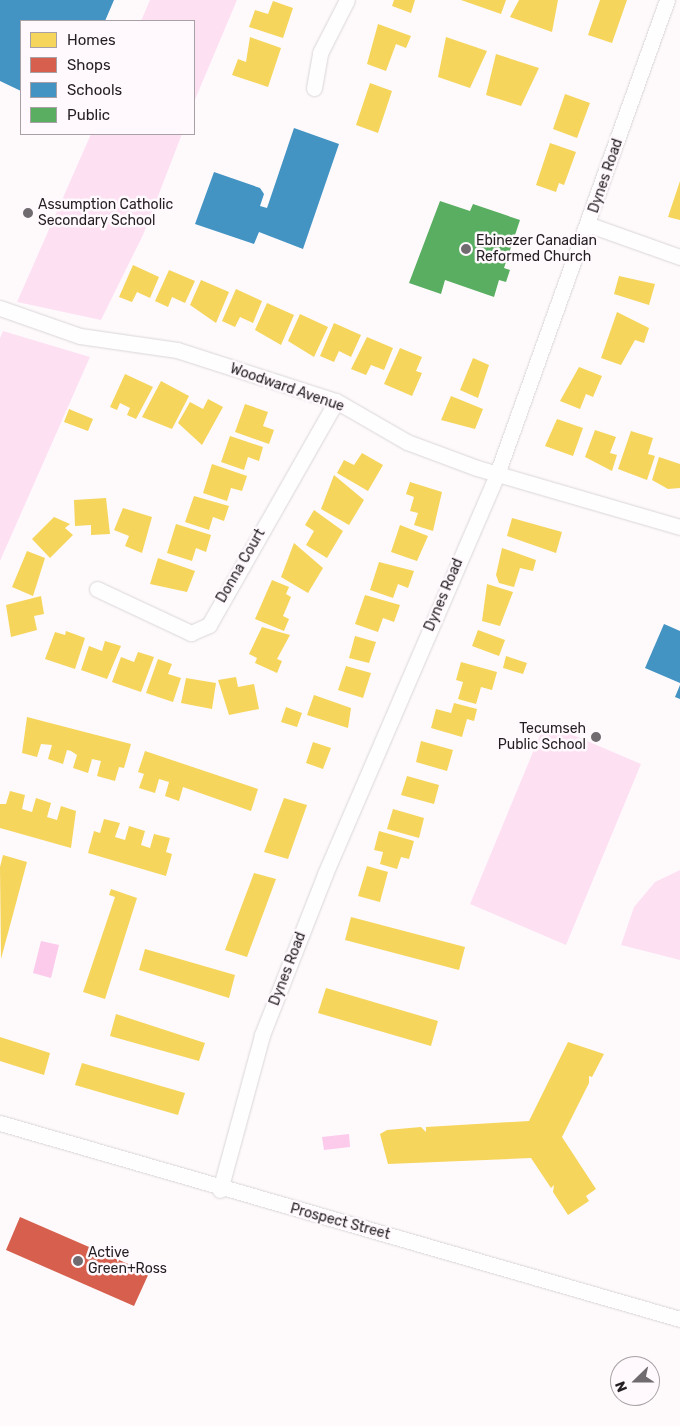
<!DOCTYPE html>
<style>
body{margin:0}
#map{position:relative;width:680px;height:1426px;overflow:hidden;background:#fefafc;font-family:Rubik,sans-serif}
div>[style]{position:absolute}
.green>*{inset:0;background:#fde1f3}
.water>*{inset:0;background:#fccaea}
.homes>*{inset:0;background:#f6d55c}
.shops>*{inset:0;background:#d6604d}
.schools>*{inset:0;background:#4393c3}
.public>*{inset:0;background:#5aae61}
.roads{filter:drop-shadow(0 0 1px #dad6d8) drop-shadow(0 0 1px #dad6d8)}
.minor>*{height:15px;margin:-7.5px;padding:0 7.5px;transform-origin:7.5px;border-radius:7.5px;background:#fffeff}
.dots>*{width:14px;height:14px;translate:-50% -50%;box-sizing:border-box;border:2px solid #fff9fd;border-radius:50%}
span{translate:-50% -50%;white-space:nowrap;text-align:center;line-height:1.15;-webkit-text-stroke:5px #fff9fd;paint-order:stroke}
.street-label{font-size:14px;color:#221e21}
.poi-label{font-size:14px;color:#221e21}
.left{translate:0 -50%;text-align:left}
.right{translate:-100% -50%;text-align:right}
.legend{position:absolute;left:20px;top:20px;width:175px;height:115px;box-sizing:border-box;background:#fff9fd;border:1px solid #a7a1a5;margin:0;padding:6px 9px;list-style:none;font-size:15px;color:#221e21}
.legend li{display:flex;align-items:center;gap:10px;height:25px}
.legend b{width:25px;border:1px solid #a7a1a5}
.north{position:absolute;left:610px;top:1356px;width:50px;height:50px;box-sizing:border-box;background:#fff9fd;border:1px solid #a7a1a5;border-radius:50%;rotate:248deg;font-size:14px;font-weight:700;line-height:20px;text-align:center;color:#221e21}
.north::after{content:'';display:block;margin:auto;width:18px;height:22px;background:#6f6b6e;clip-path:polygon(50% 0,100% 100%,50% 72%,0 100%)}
</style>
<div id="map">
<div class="green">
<div style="clip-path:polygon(150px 0,237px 0,194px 102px,194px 21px,141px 21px)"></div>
<div style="clip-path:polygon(91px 134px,182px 134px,143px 235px,101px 320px,17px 302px)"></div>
<div style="clip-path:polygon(3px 331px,90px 357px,0 561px,0 338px)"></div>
<div style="clip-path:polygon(545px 723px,641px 764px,566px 945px,470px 904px)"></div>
<div style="clip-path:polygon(680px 870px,680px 960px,621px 945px,634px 907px,655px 882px)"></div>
</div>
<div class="water">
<div style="clip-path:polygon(41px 941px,59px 945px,51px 978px,33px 973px)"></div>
<div style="clip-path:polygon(349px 1134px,350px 1147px,324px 1150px,322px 1137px)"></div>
</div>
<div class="homes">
<div style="clip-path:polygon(394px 0,415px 0,411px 13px,392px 6px)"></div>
<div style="clip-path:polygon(461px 0,506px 0,501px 14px)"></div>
<div style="clip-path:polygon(519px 0,558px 0,552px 32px,510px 17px)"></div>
<div style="clip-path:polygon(600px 0,627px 0,612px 43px,588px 35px)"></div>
<div style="clip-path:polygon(273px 1px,293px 8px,283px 38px,249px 27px,255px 10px,268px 14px)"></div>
<div style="clip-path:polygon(378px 24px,411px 36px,406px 48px,396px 44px,386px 71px,367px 64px)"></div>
<div style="clip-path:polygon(250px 37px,281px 48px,268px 87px,232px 75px,238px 59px,246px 62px)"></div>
<div style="clip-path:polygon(446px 37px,487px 51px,470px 88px,438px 77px)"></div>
<div style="clip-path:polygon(496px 54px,539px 68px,521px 106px,486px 95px)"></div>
<div style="clip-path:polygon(370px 83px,392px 91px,378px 133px,356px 125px)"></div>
<div style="clip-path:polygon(565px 94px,590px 103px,577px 138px,553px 129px)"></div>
<div style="clip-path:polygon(550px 143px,576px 152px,564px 185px,559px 183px,556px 192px,536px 185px)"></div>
<div style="clip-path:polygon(680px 181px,680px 220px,668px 217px)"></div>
<div style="clip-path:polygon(133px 265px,159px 277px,150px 298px,137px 292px,132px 302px,119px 297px)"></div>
<div style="clip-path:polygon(169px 270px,195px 281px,185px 303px,172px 297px,168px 307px,155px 301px)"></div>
<div style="clip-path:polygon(619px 276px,655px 284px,649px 305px,614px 294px)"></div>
<div style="clip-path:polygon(201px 280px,229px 292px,216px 323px,190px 305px)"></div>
<div style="clip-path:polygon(236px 289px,262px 301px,253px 323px,240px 317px,235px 327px,222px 321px)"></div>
<div style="clip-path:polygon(267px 303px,294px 315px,281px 345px,255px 330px)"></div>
<div style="clip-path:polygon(617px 312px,649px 328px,644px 343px,635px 340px,621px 365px,601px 358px)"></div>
<div style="clip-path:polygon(300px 314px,328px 327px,314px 357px,288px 341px)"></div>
<div style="clip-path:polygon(334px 323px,361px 335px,351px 357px,339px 351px,334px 362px,320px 356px)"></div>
<div style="clip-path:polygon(367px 337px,393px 348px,384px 370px,371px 365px,366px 375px,351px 369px)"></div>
<div style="clip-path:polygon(400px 348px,422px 357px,416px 371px,422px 373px,412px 396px,384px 384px)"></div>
<div style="clip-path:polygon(473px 358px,489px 365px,478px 398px,460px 390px)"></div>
<div style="clip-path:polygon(579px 367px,602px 376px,593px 397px,586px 394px,580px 409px,560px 401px)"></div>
<div style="clip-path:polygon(125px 374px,153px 387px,136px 419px,127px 415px,130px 408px,120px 403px,117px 410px,110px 407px)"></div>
<div style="clip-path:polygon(161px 381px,189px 396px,172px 429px,142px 417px)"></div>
<div style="clip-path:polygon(451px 396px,483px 409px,475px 429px,441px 420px)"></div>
<div style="clip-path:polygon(208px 399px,223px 407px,202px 445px,178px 423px,190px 402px,203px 409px)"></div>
<div style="clip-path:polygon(245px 404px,268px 412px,263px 426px,274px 430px,269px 444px,235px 432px)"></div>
<div style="clip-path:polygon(69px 409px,93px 419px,88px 431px,64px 422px)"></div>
<div style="clip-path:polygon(557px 419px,583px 428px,573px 456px,545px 446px)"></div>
<div style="clip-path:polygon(595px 430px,616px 437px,610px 453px,617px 455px,612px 471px,585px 457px)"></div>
<div style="clip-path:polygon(631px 431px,653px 438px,648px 454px,655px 456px,647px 480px,618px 469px)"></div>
<div style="clip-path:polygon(230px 436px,263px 447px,259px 461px,248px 457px,244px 470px,221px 462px)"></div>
<div style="clip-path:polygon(362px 453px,383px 465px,368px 491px,337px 473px,344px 460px,354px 465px)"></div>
<div style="clip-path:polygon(659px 457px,680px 464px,680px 488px,668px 489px,652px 480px)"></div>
<div style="clip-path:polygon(212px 464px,247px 476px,242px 491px,231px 488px,227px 501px,203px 493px)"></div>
<div style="clip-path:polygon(334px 475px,364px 500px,349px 525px,321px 509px)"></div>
<div style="clip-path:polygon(410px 482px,442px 492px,433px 531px,414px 525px,418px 513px,410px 511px,414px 497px,406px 494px)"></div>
<div style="clip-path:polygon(194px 496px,229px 506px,224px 521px,213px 517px,209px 530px,185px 522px)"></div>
<div style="clip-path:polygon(106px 498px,110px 534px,91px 535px,91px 525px,75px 526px,74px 500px)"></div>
<div style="clip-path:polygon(123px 508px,152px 517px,142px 553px,125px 546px,129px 536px,114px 530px)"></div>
<div style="clip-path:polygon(314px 510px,343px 531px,327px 558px,306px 545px,314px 531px,305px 525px)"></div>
<div style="clip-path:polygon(54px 517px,70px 524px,65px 528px,73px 535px,50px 558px,32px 539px)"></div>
<div style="clip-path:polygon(512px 518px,562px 532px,556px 553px,507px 536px)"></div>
<div style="clip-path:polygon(176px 524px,211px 535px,206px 552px,196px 548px,192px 561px,167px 553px)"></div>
<div style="clip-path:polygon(400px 525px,428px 536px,417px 561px,391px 552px)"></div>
<div style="clip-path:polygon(294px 543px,323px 568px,308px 593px,281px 577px)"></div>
<div style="clip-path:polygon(502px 548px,536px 560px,533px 571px,520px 568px,514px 587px,499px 583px,496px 575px)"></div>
<div style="clip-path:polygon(27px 551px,45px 558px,33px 596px,12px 587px)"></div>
<div style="clip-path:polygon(158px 558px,195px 571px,187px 592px,150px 584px)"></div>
<div style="clip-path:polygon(379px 562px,414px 571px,408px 588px,398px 584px,393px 598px,370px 590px)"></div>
<div style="clip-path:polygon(272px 580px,289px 587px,286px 594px,291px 597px,283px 616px,289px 619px,284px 631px,255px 619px)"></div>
<div style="clip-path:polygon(487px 584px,513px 592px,500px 626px,482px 621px)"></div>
<div style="clip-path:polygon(365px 595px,400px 605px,394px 622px,383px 618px,378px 632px,355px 624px)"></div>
<div style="clip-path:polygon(41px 596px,44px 614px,34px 616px,37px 630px,11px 637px,6px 605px)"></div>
<div style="clip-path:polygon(262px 627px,290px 635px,277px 659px,282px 661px,277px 673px,255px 663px,257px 658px,249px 654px)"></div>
<div style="clip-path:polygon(478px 630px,505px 640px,499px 656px,472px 646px)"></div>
<div style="clip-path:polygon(66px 631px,85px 638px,75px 669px,45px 659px,55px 632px,65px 635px)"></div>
<div style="clip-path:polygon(355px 636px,376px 642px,369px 663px,349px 658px)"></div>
<div style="clip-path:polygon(105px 641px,121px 646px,107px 679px,81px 670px,89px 646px,102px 651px)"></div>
<div style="clip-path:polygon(138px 652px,154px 657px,141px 692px,112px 682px,121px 657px,134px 662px)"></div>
<div style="clip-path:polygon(506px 656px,527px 663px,523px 674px,503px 668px)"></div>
<div style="clip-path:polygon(158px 659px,172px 664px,168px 674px,181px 678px,173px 702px,146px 693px)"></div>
<div style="clip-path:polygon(461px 662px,497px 672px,492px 690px,481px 687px,476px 704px,458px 699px,463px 682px,456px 680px)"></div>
<div style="clip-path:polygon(346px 666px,371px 673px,363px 698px,338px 690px)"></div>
<div style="clip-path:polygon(236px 677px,238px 687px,254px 684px,259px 709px,229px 715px,218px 680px)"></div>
<div style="clip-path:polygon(186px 678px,216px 683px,212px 709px,181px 703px)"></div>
<div style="clip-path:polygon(314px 695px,351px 708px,348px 728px,307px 715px)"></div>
<div style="clip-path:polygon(454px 703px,477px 709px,474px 721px,467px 719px,462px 737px,431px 728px,436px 709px,451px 713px)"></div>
<div style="clip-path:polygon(286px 707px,302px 713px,297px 727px,281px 722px)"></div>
<div style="clip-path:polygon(27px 717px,131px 744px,124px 768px,119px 767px,115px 781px,97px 776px,101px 761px,92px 759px,88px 773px,73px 768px,77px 755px,71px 751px,67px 750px,63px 764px,48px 759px,52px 745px,41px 744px,37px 757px,22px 753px)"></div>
<div style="clip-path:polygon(421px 741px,453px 750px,447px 771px,416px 762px)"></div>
<div style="clip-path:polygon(313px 742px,331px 748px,323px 769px,306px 763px)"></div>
<div style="clip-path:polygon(145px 751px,258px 789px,251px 811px,183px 787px,179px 801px,165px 796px,169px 782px,159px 779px,155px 793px,139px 788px,144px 774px,138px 772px)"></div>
<div style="clip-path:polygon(407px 776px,439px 785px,434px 804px,401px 795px)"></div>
<div style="clip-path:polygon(10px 791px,25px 795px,22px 809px,32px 812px,36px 798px,51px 803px,47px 817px,57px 820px,61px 806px,76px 811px,71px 848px,0 828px,0 804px,6px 804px)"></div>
<div style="clip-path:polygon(284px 798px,307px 805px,288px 859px,264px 852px)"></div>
<div style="clip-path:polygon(393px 809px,424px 818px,419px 838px,387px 829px)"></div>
<div style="clip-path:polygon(104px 819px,120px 823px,115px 837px,125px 840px,129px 826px,145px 831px,141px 845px,150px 848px,154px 834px,170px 838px,166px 852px,172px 854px,166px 876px,88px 853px,94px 831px,100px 833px)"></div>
<div style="clip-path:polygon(379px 831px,414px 841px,409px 859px,401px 857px,397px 869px,380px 864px,383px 852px,374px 850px)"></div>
<div style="clip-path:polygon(3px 855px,27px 862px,1px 959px,0 867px)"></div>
<div style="clip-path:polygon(367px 866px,388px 872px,380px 902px,358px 896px)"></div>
<div style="clip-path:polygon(254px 873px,276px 879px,247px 957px,225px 950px)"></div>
<div style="clip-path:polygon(111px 889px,137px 898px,105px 999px,83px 992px,115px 897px,109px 895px)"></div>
<div style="clip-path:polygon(351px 917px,465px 947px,459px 970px,345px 940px)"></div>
<div style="clip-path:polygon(145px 949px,235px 975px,229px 998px,139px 970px)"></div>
<div style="clip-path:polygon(326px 988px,438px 1021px,431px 1046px,318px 1013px)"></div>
<div style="clip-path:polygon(116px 1014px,205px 1043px,199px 1061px,110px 1036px)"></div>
<div style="clip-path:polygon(0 1037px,50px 1053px,44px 1075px,0 1061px)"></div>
<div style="clip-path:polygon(568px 1042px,604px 1054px,592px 1077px,589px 1076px,589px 1083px,562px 1137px,596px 1189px,586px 1196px,589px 1201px,568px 1215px,553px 1192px,554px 1185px,551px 1188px,531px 1158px,388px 1164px,380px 1134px,387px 1130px,421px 1127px,426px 1132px,426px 1127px,529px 1121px)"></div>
<div style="clip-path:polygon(82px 1063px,185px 1093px,178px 1115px,75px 1085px)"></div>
</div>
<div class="shops">
<div style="clip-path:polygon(20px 1217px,149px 1273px,134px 1306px,6px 1250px)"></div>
</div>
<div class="schools">
<div style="clip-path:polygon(0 0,114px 0,105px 21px,21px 21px,21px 91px,0 81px)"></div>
<div style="clip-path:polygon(294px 128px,339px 144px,303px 249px,259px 232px,254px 244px,195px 224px,214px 172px,260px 188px,264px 194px,260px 206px,267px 208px)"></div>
<div style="clip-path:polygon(664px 624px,680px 631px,680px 683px,645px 668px)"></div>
<div style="clip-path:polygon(680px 685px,680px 699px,675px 697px)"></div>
</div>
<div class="public">
<div style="clip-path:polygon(440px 201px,470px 211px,473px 204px,520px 220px,504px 268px,510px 270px,506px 282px,499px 280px,494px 297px,445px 280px,441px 294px,409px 283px)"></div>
</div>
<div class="roads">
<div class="minor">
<div style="left:314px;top:88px;width:36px;rotate:-80deg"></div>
<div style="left:320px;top:53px;width:59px;rotate:-63deg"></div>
<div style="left:590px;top:225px;width:96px;rotate:19.6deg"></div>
<div style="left:0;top:308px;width:85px;rotate:19.3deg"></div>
<div style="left:80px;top:336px;width:98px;rotate:8.2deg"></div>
<div style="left:177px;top:350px;width:167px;rotate:17.8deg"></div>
<div style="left:336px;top:401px;width:82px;rotate:30deg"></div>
<div style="left:407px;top:442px;width:75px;rotate:20.4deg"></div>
<div style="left:477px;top:468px;width:211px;rotate:16.2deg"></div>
<div style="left:97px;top:589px;width:104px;rotate:25.1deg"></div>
<div style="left:191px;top:633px;width:20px;rotate:-24deg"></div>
<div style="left:209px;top:625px;width:257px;rotate:-60.4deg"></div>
<div style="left:0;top:1123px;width:708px;rotate:16.08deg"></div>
<div style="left:220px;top:1190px;width:161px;rotate:-74.8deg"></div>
<div style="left:262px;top:1035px;width:173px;rotate:-68.6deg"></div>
<div style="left:325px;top:874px;width:435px;rotate:-66.7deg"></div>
<div style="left:497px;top:474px;width:504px;rotate:-70.27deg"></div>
</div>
</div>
<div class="dots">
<div style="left:28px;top:213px;background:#6f6b6e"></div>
<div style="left:466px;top:249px;background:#6f6b6e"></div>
<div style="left:596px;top:737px;background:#6f6b6e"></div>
<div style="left:78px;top:1261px;background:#6f6b6e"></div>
</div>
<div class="street-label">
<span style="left:606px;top:176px;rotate:-71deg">Dynes Road</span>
<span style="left:287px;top:388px;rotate:19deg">Woodward Avenue</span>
<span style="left:241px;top:566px;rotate:-60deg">Donna Court</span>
<span style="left:444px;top:595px;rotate:-67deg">Dynes Road</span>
<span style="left:288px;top:969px;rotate:-69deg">Dynes Road</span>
<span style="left:340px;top:1222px;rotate:15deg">Prospect Street</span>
</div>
<div class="poi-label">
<span class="left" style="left:38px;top:213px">Assumption Catholic<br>Secondary School</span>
<span class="left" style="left:476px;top:249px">Ebinezer Canadian<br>Reformed Church</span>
<span class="right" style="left:586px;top:737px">Tecumseh<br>Public School</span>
<span class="left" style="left:88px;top:1261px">Active<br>Green+Ross</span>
</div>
<ul class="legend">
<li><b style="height:14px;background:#f6d55c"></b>Homes</li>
<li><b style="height:14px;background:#d6604d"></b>Shops</li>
<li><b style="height:14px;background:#4393c3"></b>Schools</li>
<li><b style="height:14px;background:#5aae61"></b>Public</li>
</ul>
<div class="north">N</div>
</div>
